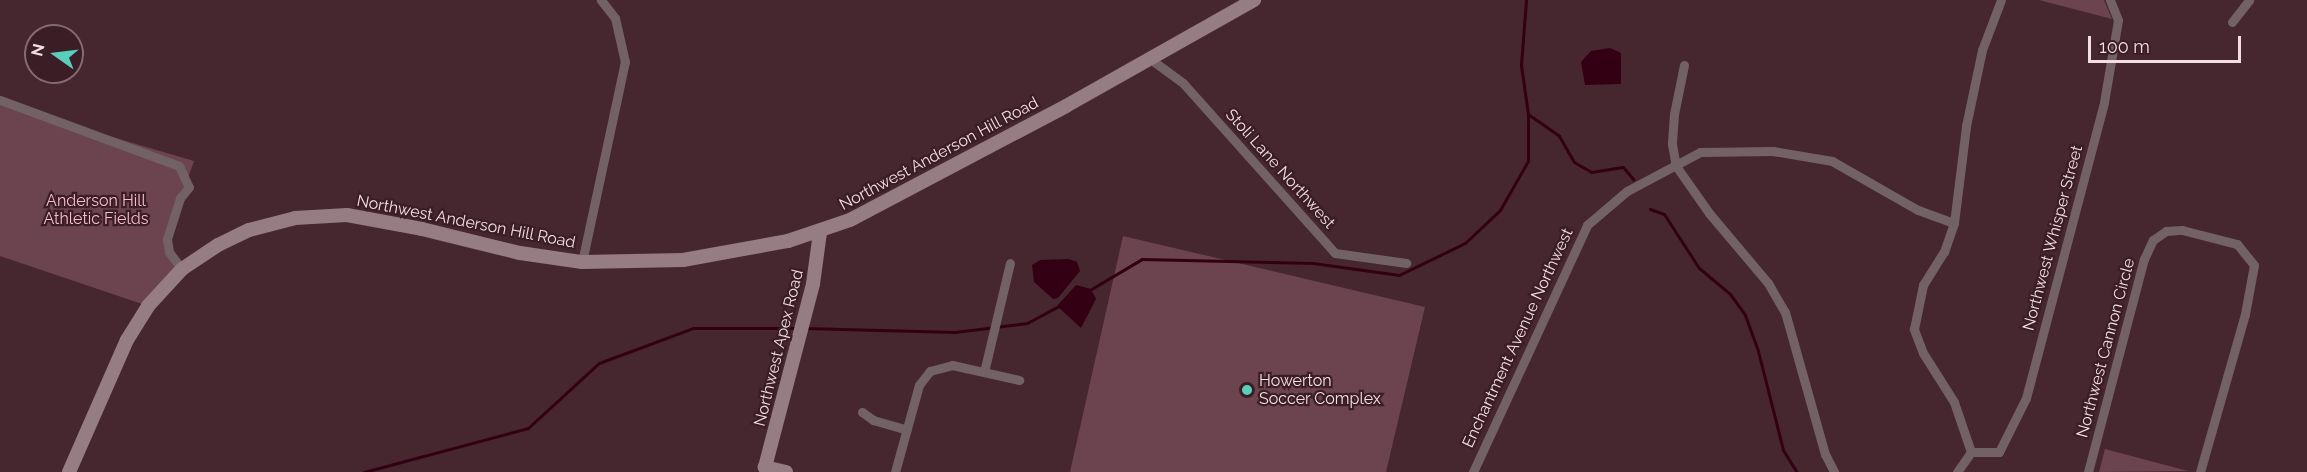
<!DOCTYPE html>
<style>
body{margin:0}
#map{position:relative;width:2307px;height:472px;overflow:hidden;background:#462730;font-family:Raleway,sans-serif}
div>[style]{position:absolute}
.green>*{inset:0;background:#6b444f}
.water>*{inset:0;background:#330013}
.stream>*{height:3px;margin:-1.5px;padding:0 1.5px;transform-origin:1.5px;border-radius:1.5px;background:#330013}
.street>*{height:9px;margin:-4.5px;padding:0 4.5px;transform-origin:4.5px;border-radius:4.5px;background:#726266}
.secondary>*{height:14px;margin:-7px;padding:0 7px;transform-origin:7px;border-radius:7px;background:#967c83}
.dots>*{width:16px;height:16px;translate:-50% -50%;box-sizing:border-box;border:3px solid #3b1d26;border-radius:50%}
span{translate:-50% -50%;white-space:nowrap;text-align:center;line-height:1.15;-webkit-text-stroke:4.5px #3b1d26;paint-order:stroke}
.street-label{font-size:16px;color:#f3dee3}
.park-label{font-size:16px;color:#f8bdcc}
.poi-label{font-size:16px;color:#f3dee3}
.left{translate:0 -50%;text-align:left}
.north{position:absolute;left:24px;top:24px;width:60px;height:60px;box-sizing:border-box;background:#3b1d26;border:2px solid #856a72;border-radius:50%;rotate:284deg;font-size:16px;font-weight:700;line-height:24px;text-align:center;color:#f3dee3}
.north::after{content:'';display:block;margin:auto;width:21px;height:27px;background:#5acebd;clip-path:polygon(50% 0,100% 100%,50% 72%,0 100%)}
.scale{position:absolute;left:2088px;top:36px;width:153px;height:27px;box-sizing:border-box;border:3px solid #f3dee3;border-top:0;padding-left:8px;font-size:18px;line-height:21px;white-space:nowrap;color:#f3dee3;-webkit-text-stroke:4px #3b1d26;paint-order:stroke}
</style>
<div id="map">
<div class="green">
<div style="clip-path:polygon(2039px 0,2104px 0,2112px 19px)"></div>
<div style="clip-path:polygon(0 104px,194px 161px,167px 239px,182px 269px,148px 306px,0 256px)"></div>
<div style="clip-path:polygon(1123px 236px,1425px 307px,1386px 472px,1070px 472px)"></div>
<div style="clip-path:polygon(2105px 449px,2188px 471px,2099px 472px)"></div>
</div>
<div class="water">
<div style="clip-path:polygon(1610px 48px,1621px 53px,1621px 84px,1585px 85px,1581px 62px,1591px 51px)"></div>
<div style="clip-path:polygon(1069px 259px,1077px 262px,1080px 271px,1058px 298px,1053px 299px,1034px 282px,1032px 265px,1040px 260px)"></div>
<div style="clip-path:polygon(1076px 285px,1091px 289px,1096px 299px,1081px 328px,1057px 306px)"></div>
</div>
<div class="stream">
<div style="left:1526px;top:0;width:65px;rotate:94.4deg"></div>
<div style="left:1521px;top:65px;width:49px;rotate:81.9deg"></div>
<div style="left:1528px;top:114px;width:38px;rotate:35deg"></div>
<div style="left:1559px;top:136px;width:30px;rotate:60deg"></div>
<div style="left:1574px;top:162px;width:20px;rotate:30deg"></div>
<div style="left:1591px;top:172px;width:32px;rotate:-9deg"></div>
<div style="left:1623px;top:167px;width:16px;rotate:50deg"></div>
<div style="left:1650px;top:209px;width:15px;rotate:20deg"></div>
<div style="left:1664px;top:214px;width:64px;rotate:57.1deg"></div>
<div style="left:1699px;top:268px;width:40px;rotate:40deg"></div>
<div style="left:1730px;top:294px;width:26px;rotate:54deg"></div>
<div style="left:1745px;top:315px;width:38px;rotate:70deg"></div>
<div style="left:1758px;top:351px;width:102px;rotate:75.8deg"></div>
<div style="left:1783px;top:450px;width:26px;rotate:58deg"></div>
<div style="left:1088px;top:291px;width:63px;rotate:-30.7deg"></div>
<div style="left:1142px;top:259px;width:171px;rotate:1.3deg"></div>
<div style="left:1313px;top:263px;width:87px;rotate:7.9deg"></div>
<div style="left:1399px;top:275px;width:73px;rotate:-25.9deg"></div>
<div style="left:1465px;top:243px;width:48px;rotate:-43.3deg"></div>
<div style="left:1500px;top:210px;width:56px;rotate:-60.3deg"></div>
<div style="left:1528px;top:161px;width:47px;rotate:-90deg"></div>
<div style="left:805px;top:328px;width:150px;rotate:1.5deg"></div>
<div style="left:955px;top:332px;width:73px;rotate:-7.1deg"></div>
<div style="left:1027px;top:323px;width:38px;rotate:-28deg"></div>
<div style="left:364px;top:472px;width:170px;rotate:-15deg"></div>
<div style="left:528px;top:428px;width:96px;rotate:-42.5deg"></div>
<div style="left:599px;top:363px;width:100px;rotate:-20.4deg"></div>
<div style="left:693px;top:328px;width:106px"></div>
</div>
<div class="street">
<div style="left:2232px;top:22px;width:28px;rotate:-52deg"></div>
<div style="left:1149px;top:58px;width:42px;rotate:36.3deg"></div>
<div style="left:1183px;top:83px;width:228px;rotate:48.2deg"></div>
<div style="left:1335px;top:253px;width:72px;rotate:8deg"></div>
<div style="left:1684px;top:65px;width:50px;rotate:101.5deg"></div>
<div style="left:1674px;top:114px;width:30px;rotate:94deg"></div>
<div style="left:1672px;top:144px;width:22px;rotate:80deg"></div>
<div style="left:1676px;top:166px;width:57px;rotate:54.9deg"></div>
<div style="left:1709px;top:213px;width:92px;rotate:49.9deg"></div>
<div style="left:1768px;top:283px;width:34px;rotate:60deg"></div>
<div style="left:1785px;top:312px;width:148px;rotate:74.3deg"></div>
<div style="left:1825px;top:454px;width:20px;rotate:63deg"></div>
<div style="left:0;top:100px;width:191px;rotate:20.2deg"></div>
<div style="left:179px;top:166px;width:23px;rotate:65deg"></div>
<div style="left:189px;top:187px;width:14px;rotate:129deg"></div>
<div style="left:180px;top:198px;width:43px;rotate:107.6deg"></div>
<div style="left:167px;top:239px;width:13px;rotate:81deg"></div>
<div style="left:169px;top:252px;width:21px;rotate:53deg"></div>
<div style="left:582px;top:262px;width:205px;rotate:-77.9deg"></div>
<div style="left:625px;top:62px;width:45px;rotate:-102.8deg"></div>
<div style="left:615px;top:18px;width:23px;rotate:-128deg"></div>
<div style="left:984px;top:372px;width:112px;rotate:-76.6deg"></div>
<div style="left:862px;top:412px;width:14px;rotate:36deg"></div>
<div style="left:873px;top:420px;width:35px;rotate:16deg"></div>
<div style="left:1971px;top:452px;width:28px"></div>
<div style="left:1999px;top:452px;width:60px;rotate:-63.4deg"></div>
<div style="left:2026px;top:398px;width:306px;rotate:-75.2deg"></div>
<div style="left:2104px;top:102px;width:83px;rotate:-80.3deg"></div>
<div style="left:2118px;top:20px;width:22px;rotate:-112deg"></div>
<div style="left:895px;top:472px;width:90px;rotate:-74.6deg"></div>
<div style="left:919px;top:385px;width:18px;rotate:-52deg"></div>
<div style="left:930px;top:371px;width:23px;rotate:-15deg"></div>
<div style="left:952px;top:365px;width:69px;rotate:12.6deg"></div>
<div style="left:1473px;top:472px;width:272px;rotate:-65.2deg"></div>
<div style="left:1587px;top:225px;width:52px;rotate:-40.4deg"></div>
<div style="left:1627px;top:191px;width:83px;rotate:-28.1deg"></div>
<div style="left:1700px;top:152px;width:73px;rotate:-0.8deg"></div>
<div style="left:1773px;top:151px;width:60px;rotate:9.6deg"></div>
<div style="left:1832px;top:161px;width:99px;rotate:29.7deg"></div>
<div style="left:1918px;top:210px;width:38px;rotate:20deg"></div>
<div style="left:1957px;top:472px;width:24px;rotate:-55deg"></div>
<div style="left:1971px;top:452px;width:53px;rotate:-108.8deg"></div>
<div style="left:1954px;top:402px;width:58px;rotate:-122.3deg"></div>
<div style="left:1923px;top:353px;width:26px;rotate:-111deg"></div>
<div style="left:1914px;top:329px;width:45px;rotate:-78.4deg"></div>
<div style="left:1923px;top:285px;width:39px;rotate:-58deg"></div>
<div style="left:1944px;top:252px;width:31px;rotate:-71deg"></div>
<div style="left:1954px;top:223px;width:98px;rotate:-82.9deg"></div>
<div style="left:1966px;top:126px;width:78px;rotate:-78.1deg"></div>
<div style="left:1982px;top:50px;width:53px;rotate:-69.2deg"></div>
<div style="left:2088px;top:472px;width:220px;rotate:-75.3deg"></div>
<div style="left:2144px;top:259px;width:21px;rotate:-65deg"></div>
<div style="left:2153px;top:240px;width:16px;rotate:-35deg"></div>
<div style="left:2166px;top:231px;width:16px;rotate:-4deg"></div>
<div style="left:2182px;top:230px;width:57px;rotate:14.3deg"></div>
<div style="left:2237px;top:244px;width:27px;rotate:51deg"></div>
<div style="left:2254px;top:265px;width:50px;rotate:100.4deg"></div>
<div style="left:2245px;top:314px;width:164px;rotate:105.9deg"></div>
</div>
<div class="secondary">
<div style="left:69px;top:472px;width:144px;rotate:-66.3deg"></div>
<div style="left:127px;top:340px;width:40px;rotate:-58deg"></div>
<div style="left:148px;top:306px;width:50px;rotate:-47.4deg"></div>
<div style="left:182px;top:269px;width:43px;rotate:-33.7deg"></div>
<div style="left:218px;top:245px;width:34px;rotate:-26deg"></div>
<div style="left:249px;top:230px;width:48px;rotate:-14.6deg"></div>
<div style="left:295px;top:218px;width:52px;rotate:-3.3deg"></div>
<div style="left:347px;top:215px;width:76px;rotate:10.6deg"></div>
<div style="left:422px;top:229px;width:101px;rotate:13.8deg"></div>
<div style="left:520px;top:253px;width:63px;rotate:8.3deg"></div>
<div style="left:582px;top:262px;width:101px;rotate:-1.1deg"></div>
<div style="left:683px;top:260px;width:107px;rotate:-10.3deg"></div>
<div style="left:788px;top:241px;width:65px;rotate:-18.7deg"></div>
<div style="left:850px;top:220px;width:244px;rotate:-27.8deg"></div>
<div style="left:1066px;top:106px;width:216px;rotate:-29.4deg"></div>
<div style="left:786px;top:472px;width:22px;rotate:-167deg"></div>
<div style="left:765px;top:467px;width:189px;rotate:-75.3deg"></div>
<div style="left:813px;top:284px;width:52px;rotate:-82.3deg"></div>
</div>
<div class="dots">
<div style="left:1247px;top:390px;background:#5acebd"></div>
</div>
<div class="street-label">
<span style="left:939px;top:154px;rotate:-28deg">Northwest Anderson Hill Road</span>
<span style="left:1280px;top:169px;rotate:48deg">Stoli Lane Northwest</span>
<span style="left:466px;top:222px;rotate:11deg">Northwest Anderson Hill Road</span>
<span style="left:2053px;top:238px;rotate:-75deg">Northwest Whisper Street</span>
<span style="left:1518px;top:338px;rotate:-65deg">Enchantment Avenue Northwest</span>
<span style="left:779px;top:348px;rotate:-76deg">Northwest Apex Road</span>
<span style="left:2106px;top:348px;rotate:-75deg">Northwest Cannon Circle</span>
</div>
<div class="park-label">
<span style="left:96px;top:210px">Anderson Hill<br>Athletic Fields</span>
</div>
<div class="poi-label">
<span class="left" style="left:1259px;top:390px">Howerton<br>Soccer Complex</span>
</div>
<div class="north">N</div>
<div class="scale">100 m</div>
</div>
